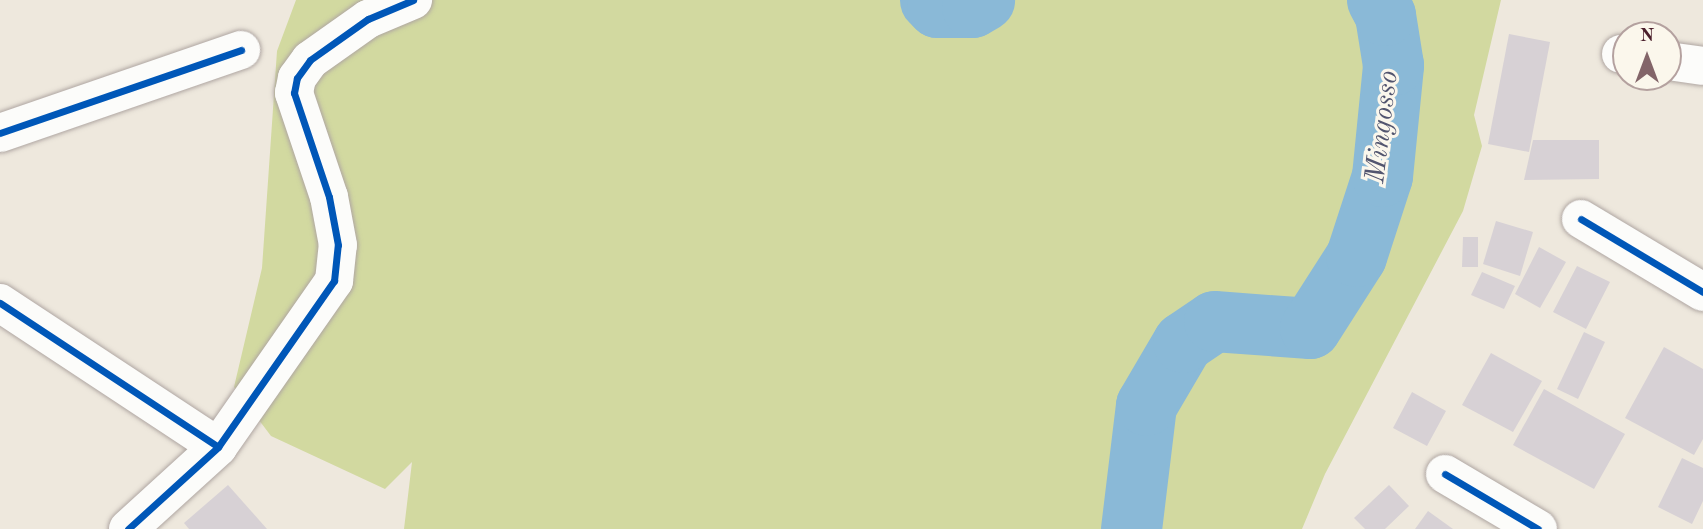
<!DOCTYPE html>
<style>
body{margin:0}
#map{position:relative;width:1703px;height:529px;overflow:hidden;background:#eee8dd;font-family:"Old Standard TT",serif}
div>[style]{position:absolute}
.green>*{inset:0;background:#d2d9a0}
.river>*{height:61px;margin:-30.5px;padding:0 30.5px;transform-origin:30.5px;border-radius:30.5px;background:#8ab9d7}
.building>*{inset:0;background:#d7d1d5}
.roads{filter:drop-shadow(0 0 2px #afa6a2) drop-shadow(0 0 2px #afa6a2)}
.minor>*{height:38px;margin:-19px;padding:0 19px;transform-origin:19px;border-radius:19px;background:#fcfcfa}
.cycleway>*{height:7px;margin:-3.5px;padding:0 3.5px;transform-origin:3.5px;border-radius:3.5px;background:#0057b8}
span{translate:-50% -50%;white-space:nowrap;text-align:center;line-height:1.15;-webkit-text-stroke:6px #fbf7ec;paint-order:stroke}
.water-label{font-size:28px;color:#52556f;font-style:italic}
.north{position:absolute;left:1612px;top:21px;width:70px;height:70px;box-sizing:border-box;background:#fbf7ec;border:2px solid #b4a19f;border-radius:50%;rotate:0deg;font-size:19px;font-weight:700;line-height:28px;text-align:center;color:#4a1f2b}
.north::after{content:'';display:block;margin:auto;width:24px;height:32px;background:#836569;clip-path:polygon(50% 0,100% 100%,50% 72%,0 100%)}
</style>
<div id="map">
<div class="green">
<div style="clip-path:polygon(296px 0,1501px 0,1474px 115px,1482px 146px,1463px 211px,1325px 474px,1302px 529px,404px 529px,412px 462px,385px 489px,271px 436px,234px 387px,262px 268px,277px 51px)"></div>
</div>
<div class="river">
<div style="left:930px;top:0;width:10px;rotate:45deg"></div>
<div style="left:937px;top:7px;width:35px"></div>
<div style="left:972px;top:7px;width:14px;rotate:-30deg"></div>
<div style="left:1131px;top:529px;width:125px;rotate:-83.1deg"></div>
<div style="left:1146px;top:405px;width:73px;rotate:-59.6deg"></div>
<div style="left:1183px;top:342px;width:37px;rotate:-34deg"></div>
<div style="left:1214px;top:321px;width:96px;rotate:4.2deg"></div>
<div style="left:1310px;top:328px;width:85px;rotate:-57.4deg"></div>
<div style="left:1356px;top:256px;width:84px;rotate:-72deg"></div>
<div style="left:1382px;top:176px;width:112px;rotate:-84.3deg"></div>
<div style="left:1393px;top:65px;width:51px;rotate:-99.1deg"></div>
<div style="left:1385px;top:15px;width:17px;rotate:-118deg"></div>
</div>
<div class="building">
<div style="clip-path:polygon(1509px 34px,1550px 42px,1529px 152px,1488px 144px)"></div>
<div style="clip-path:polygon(1533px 140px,1599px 140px,1599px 179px,1524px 180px)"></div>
<div style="clip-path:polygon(1496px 221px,1533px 232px,1520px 276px,1483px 264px)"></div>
<div style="clip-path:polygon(1463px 237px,1478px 237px,1478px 267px,1462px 267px)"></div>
<div style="clip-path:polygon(1539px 247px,1566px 262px,1540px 308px,1515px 294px)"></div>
<div style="clip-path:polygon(1577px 266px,1610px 282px,1586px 329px,1553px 312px)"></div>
<div style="clip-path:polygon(1482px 272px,1515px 286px,1504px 309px,1471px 295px)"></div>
<div style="clip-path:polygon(1584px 332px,1605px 342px,1578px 399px,1557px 389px)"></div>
<div style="clip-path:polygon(1664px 347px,1703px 369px,1703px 439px,1694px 455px,1625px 418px)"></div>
<div style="clip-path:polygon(1491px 353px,1542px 381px,1513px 432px,1462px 405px)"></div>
<div style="clip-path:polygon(1544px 389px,1625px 434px,1594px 489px,1513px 445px)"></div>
<div style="clip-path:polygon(1412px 392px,1446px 411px,1427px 446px,1393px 428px)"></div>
<div style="clip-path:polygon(1682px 458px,1703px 468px,1703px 501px,1692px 524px,1658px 507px)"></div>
<div style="clip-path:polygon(228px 485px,267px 529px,189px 529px,184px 523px)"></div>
<div style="clip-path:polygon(1389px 485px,1409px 506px,1385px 529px,1365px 529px,1354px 518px)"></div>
<div style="clip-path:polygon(1428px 511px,1453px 529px,1415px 529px)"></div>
</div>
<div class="roads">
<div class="minor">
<div style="left:1621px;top:54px;width:5px"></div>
<div style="left:1668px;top:61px;width:35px;rotate:8deg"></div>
<div style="left:0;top:133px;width:255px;rotate:-19deg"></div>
<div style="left:1581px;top:219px;width:142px;rotate:30.9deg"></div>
<div style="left:0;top:303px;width:261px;rotate:33.4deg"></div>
<div style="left:1445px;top:474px;width:108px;rotate:30.6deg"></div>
<div style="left:128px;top:529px;width:122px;rotate:-42.3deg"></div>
<div style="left:218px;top:447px;width:203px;rotate:-55.1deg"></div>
<div style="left:334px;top:281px;width:36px;rotate:-84deg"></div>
<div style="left:338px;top:245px;width:49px;rotate:-100.6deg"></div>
<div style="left:329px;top:197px;width:110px;rotate:-108.6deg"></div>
<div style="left:294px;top:93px;width:15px;rotate:-79deg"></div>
<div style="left:297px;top:78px;width:22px;rotate:-54deg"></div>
<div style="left:310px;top:60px;width:71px;rotate:-35.3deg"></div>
<div style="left:368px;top:19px;width:49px;rotate:-22.9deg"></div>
</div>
</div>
<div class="cycleway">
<div style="left:0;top:133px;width:255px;rotate:-19deg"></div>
<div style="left:1581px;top:219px;width:142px;rotate:30.9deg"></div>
<div style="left:0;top:303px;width:261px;rotate:33.4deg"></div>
<div style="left:1445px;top:474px;width:108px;rotate:30.6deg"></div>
<div style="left:128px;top:529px;width:122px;rotate:-42.3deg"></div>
<div style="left:218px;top:447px;width:203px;rotate:-55.1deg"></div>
<div style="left:334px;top:281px;width:36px;rotate:-84deg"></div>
<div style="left:338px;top:245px;width:49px;rotate:-100.6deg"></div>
<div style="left:329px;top:197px;width:110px;rotate:-108.6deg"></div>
<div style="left:294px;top:93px;width:15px;rotate:-79deg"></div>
<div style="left:297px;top:78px;width:22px;rotate:-54deg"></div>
<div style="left:310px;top:60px;width:71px;rotate:-35.3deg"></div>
<div style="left:368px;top:19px;width:49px;rotate:-22.9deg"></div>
</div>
<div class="water-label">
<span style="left:1383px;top:127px;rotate:-83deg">Mingosso</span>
</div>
<div class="north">N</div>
</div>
